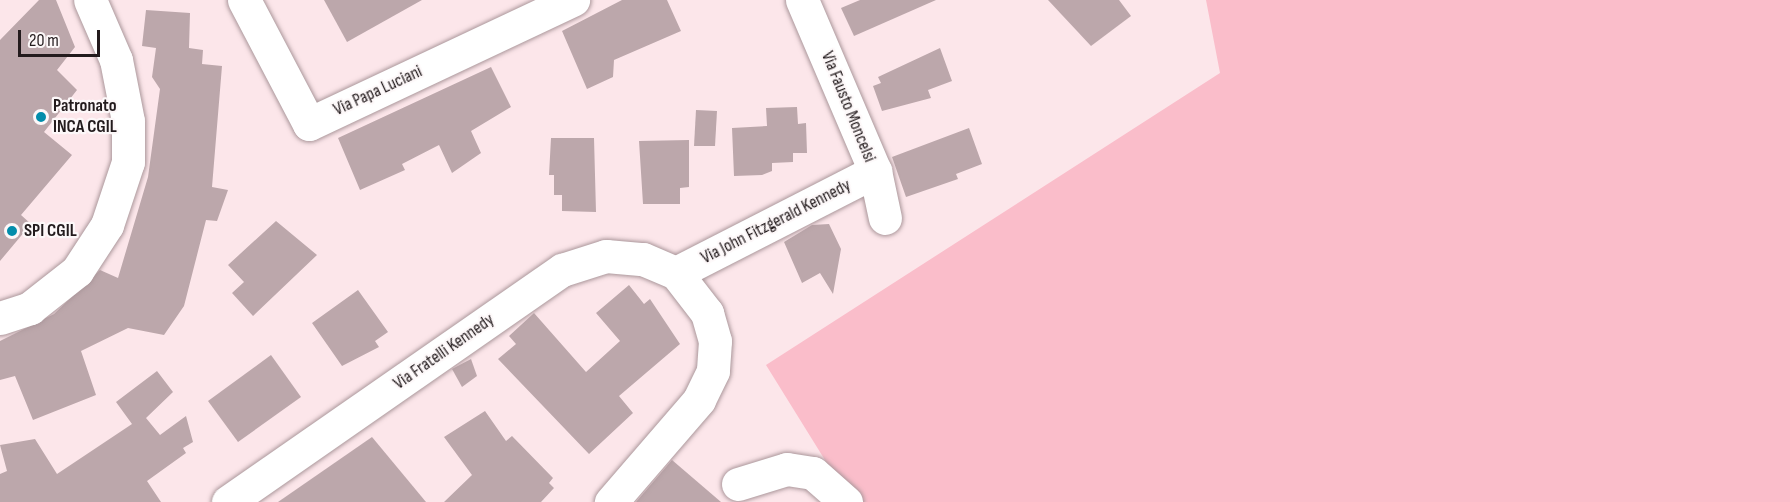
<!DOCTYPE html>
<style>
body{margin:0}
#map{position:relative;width:1790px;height:502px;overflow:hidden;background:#fce6ea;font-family:"Sofia Sans Condensed",sans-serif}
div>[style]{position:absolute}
.green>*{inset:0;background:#fabdca}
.building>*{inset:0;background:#bca7ab}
.roads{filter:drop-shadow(0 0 2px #ab979b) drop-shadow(0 0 2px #ab979b)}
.minor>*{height:33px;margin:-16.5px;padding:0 16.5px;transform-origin:16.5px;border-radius:16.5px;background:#fff}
.dots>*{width:16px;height:16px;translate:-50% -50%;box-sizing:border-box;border:3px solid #fdf8f9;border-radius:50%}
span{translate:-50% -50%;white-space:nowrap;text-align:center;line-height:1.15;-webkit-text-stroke:4.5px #fdf8f9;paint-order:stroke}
.street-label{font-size:18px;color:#231b1d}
.poi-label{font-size:18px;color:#231b1d;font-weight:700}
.left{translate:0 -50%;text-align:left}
.scale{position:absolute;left:18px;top:30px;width:82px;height:27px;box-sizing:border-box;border:3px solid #231b1d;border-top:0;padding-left:8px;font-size:18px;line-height:21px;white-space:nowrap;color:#231b1d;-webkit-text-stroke:4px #fdf8f9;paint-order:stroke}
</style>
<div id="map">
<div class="green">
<div style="clip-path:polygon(1206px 0,1790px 0,1790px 502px,851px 502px,766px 365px,1220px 73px)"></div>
</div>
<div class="building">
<div style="clip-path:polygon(39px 0,56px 0,75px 47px,57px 70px,77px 90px,44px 132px,72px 155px,21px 215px,31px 224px,0 261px,0 40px)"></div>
<div style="clip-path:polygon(324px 0,422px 0,347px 42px)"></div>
<div style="clip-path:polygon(622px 0,667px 0,681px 31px,614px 60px,613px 77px,587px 89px,562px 31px)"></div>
<div style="clip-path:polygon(860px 0,936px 0,854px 36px,841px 8px)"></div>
<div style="clip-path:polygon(1048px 0,1119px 0,1131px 16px,1091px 46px)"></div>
<div style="clip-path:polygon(146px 10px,190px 13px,189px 48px,203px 50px,202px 64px,222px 66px,212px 187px,228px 190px,217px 221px,206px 220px,184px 306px,164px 335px,128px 328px,81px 351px,96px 395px,33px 420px,15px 376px,0 380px,0 341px,54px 314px,100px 270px,118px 278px,148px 177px,160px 89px,152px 77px,156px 48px,142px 46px)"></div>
<div style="clip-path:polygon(940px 48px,952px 81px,928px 90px,931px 98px,882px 111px,873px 86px,881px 83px,878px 77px)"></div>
<div style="clip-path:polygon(491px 67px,511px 107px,471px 131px,481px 153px,452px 173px,439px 145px,402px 164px,405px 170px,360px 190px,338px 138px)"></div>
<div style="clip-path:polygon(797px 107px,798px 124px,806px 123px,807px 153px,793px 153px,793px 162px,772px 163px,772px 171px,762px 175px,734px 176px,732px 128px,767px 126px,766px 108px)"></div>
<div style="clip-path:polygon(696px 110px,717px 111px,715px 146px,694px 146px)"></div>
<div style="clip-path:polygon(969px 128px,982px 164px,956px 174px,958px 179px,906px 197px,892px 157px)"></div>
<div style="clip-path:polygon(551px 138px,594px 138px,596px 212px,562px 211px,562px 195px,554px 195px,554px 175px,549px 175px)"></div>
<div style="clip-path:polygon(689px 140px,689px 187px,680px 188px,680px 204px,643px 204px,639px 141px)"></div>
<div style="clip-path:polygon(276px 221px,317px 255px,253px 316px,232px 293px,244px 282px,228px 265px)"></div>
<div style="clip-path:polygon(829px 224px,841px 249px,833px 294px,820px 273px,802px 283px,784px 242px,812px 225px)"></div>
<div style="clip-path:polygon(629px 285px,644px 304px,650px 299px,680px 344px,619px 396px,633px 413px,589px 454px,498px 359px,516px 344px,509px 336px,534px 313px,586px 372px,620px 341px,596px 313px)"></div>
<div style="clip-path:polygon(358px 290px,388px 332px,375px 341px,379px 347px,342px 366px,312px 323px)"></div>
<div style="clip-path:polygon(271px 355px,301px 397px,238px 442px,208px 401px)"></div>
<div style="clip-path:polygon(471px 359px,477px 376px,462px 387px,452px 369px)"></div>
<div style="clip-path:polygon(157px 371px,173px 392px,146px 418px,160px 435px,186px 416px,193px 442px,183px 448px,186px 453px,147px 481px,161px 502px,0 502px,0 474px,7px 471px,0 445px,35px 439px,57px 474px,132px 424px,116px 402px)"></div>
<div style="clip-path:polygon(485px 411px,506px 441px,512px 436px,553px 478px,549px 483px,554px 488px,541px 502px,444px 502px,472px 475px,444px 437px)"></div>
<div style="clip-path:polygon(372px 437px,426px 502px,278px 502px)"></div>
<div style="clip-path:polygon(672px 460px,721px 502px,636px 502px)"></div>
</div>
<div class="roads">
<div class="minor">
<div style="left:244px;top:0;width:140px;rotate:62.3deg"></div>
<div style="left:309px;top:124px;width:292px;rotate:-25.2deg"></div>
<div style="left:802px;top:0;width:186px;rotate:66.9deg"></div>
<div style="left:875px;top:171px;width:48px;rotate:78deg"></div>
<div style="left:676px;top:273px;width:224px;rotate:-27.1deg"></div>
<div style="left:0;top:318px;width:32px;rotate:-18deg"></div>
<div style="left:30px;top:308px;width:60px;rotate:-38.2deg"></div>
<div style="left:77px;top:271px;width:55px;rotate:-56.9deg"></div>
<div style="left:107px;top:225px;width:66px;rotate:-71.6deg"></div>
<div style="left:128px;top:162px;width:41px;rotate:-90deg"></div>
<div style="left:128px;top:121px;width:62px;rotate:-101.1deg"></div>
<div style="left:116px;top:60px;width:65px;rotate:-113.4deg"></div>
<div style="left:738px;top:484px;width:51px;rotate:-17deg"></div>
<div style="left:787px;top:469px;width:26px;rotate:9deg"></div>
<div style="left:813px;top:473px;width:44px;rotate:41.3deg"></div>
<div style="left:228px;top:502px;width:407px;rotate:-34.8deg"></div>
<div style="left:562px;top:270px;width:46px;rotate:-17.7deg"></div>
<div style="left:606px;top:256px;width:37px;rotate:5deg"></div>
<div style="left:643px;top:259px;width:36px;rotate:23deg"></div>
<div style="left:676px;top:273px;width:51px;rotate:52.2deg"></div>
<div style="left:707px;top:313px;width:29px;rotate:74deg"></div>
<div style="left:715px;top:341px;width:30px;rotate:94deg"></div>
<div style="left:713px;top:371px;width:32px;rotate:116deg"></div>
<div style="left:699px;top:400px;width:135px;rotate:130.8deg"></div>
</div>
</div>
<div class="dots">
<div style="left:41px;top:117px;background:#038dab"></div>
<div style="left:12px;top:231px;background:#038dab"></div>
</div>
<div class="street-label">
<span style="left:378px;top:91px;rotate:-25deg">Via Papa Luciani</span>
<span style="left:848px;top:107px;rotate:68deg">Via Fausto Moncelsi</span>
<span style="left:776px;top:222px;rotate:-27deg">Via John Fitzgerald Kennedy</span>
<span style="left:444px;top:352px;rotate:-35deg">Via Fratelli Kennedy</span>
</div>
<div class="poi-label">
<span class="left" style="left:53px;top:117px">Patronato<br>INCA CGIL</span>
<span class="left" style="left:24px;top:231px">SPI CGIL</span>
</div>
<div class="scale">20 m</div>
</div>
